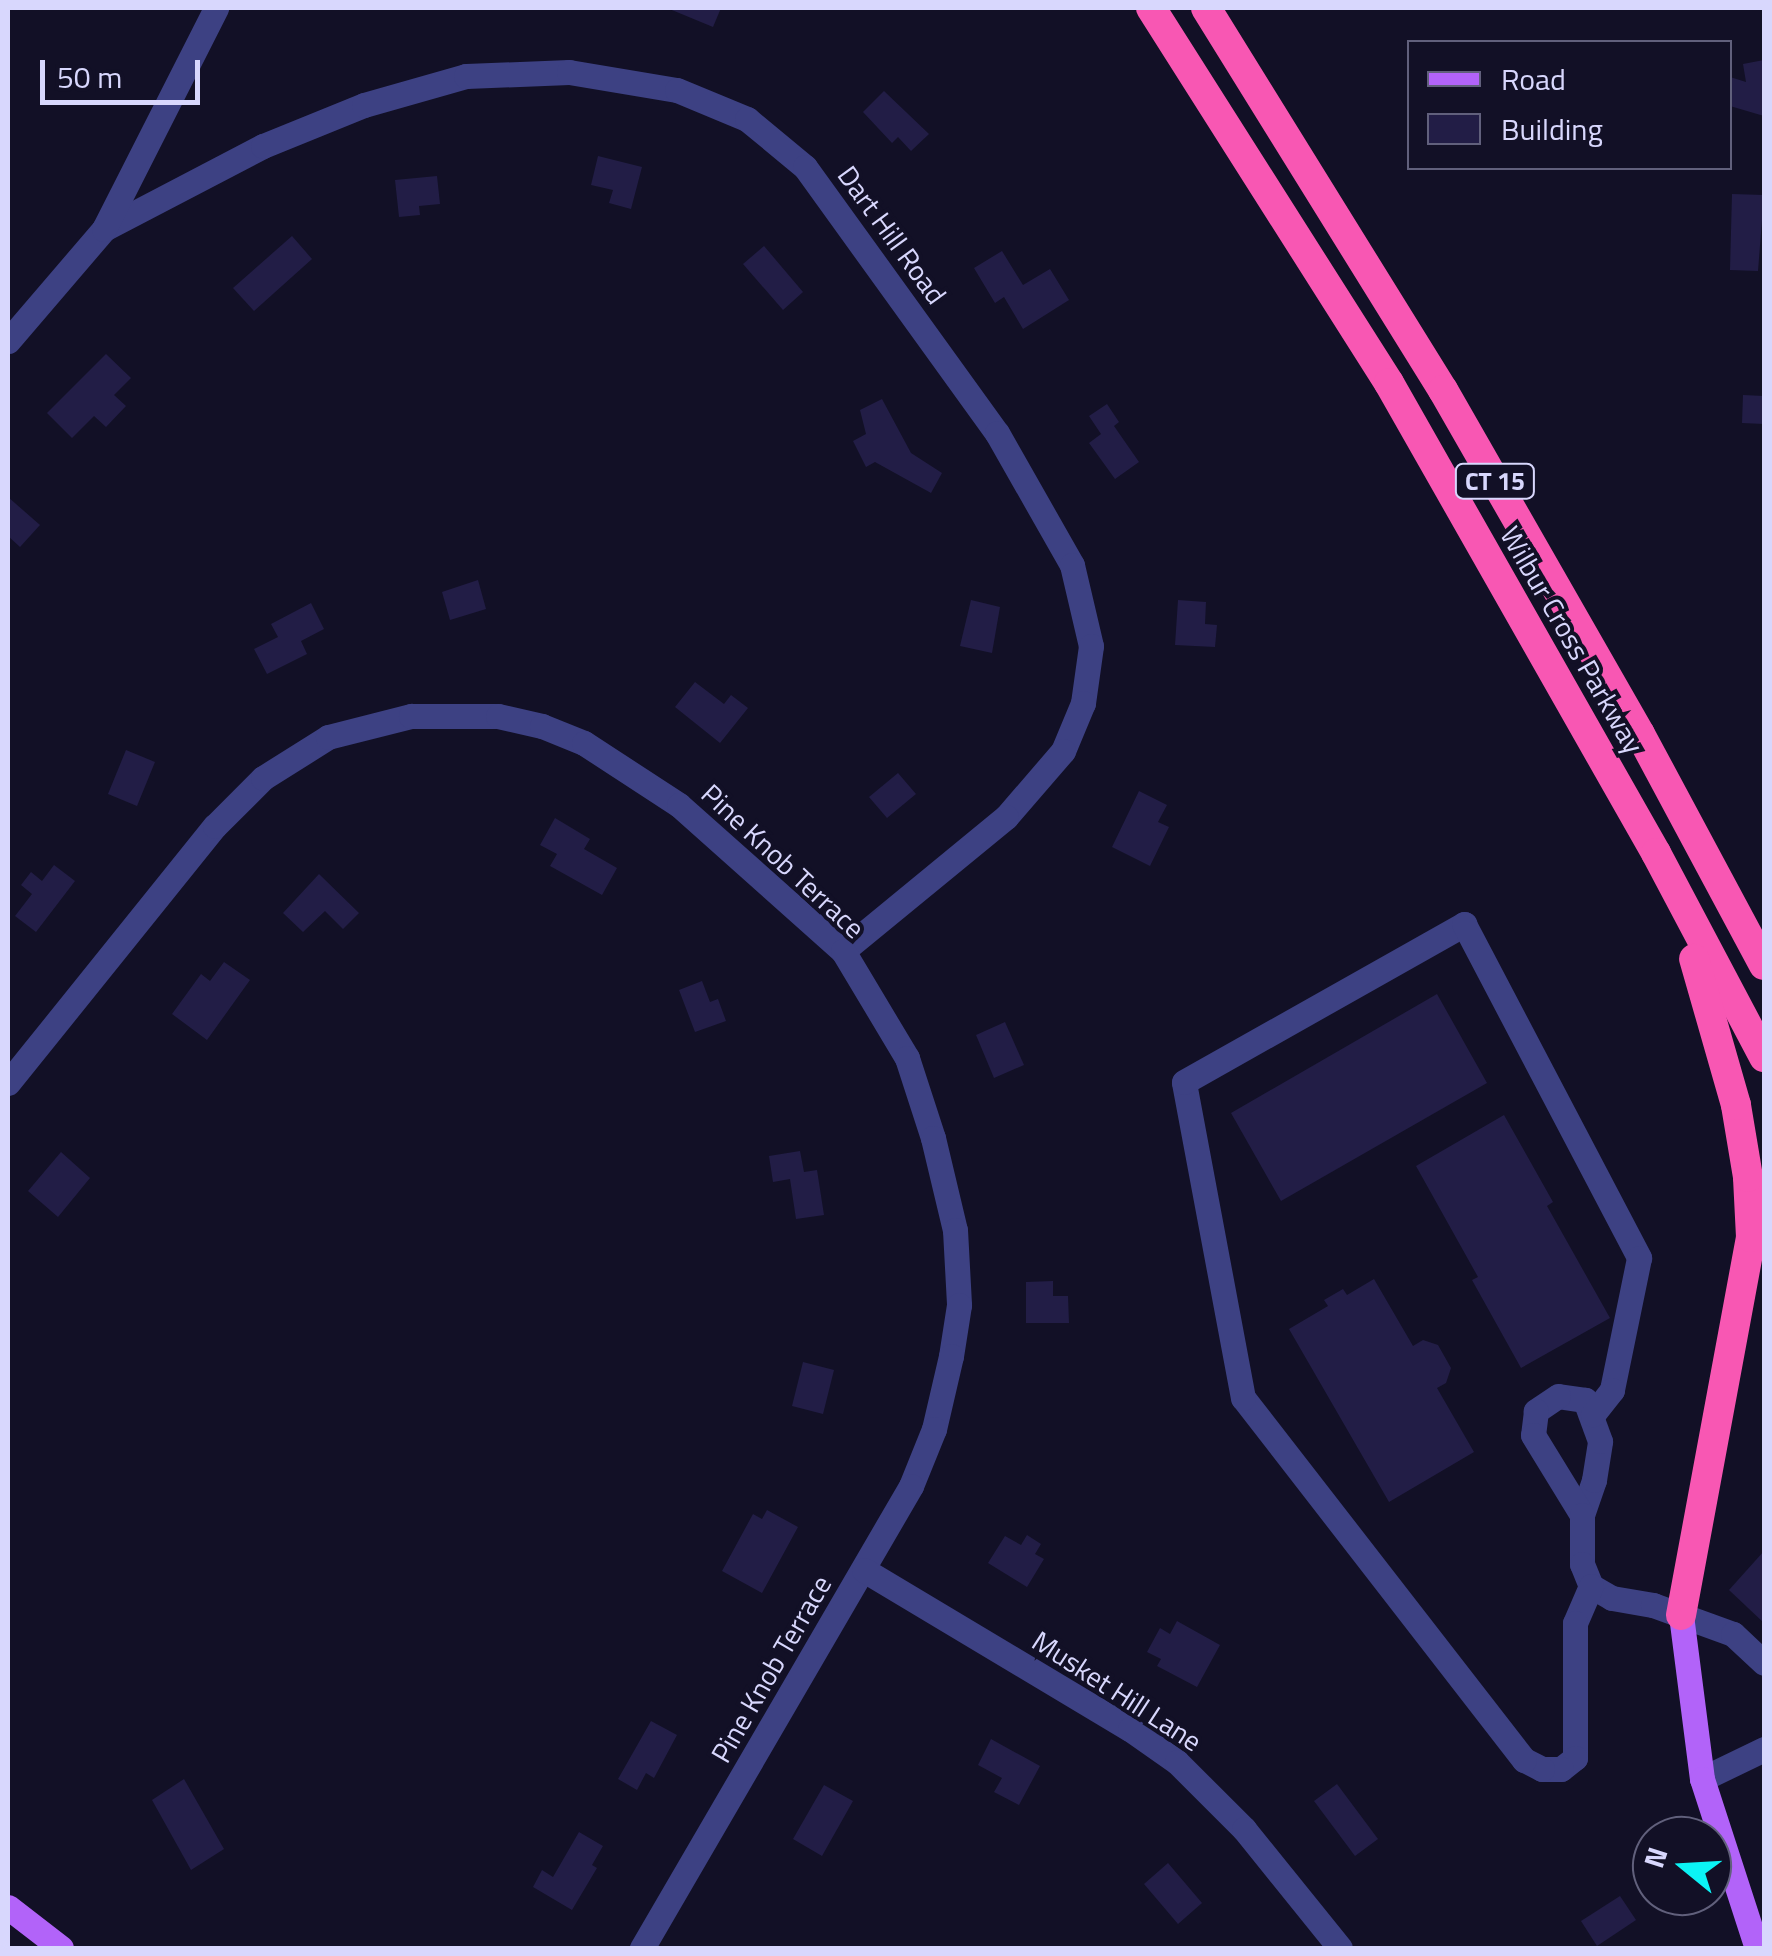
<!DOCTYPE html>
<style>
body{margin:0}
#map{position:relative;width:1772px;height:1956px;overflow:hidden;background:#121026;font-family:"Titillium Web",sans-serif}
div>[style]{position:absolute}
.building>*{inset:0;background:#221d46}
.minor>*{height:25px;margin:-12.5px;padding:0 12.5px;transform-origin:12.5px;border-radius:12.5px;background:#3d4183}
.major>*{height:25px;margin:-12.5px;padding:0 12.5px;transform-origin:12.5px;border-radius:12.5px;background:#b263f9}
.highway>*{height:30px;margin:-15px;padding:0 15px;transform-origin:15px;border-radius:15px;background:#f857b3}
span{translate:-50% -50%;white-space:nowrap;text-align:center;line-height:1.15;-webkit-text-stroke:8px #121026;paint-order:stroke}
.shield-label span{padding:2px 8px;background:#121026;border:2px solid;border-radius:8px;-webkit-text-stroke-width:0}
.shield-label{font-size:25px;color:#d8d7fd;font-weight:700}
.street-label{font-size:28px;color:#d8d7fd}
.frame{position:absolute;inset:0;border:10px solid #d8d7fd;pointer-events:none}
.legend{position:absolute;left:1407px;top:40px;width:325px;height:130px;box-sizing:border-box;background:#121026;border:2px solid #61607c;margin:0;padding:12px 18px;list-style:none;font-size:30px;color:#d8d7fd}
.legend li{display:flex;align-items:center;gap:20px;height:50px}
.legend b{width:50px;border:2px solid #61607c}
.north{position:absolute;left:1632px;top:1816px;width:100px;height:100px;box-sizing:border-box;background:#121026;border:2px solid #61607c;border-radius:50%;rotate:288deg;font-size:28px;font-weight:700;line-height:40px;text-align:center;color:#d8d7fd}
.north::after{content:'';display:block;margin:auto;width:35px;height:45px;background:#0bf3f5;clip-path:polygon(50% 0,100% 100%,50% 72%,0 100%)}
.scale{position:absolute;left:40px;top:60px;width:160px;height:45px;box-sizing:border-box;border:5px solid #d8d7fd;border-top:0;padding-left:12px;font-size:30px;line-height:35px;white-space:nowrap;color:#d8d7fd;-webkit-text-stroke:8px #121026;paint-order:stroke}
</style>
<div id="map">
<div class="building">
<div style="clip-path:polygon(667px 8px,721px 8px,713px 27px)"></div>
<div style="clip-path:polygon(1764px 60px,1764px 116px,1730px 106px,1730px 77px,1746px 82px,1743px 64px)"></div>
<div style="clip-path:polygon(884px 91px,929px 134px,911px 151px,898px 137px,892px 143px,863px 112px)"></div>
<div style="clip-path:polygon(598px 156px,642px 167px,631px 209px,609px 203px,613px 190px,591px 185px)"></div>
<div style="clip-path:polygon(437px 176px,440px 204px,419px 206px,420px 215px,399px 217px,395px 180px)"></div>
<div style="clip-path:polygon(1732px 194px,1764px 195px,1758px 271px,1730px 270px)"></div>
<div style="clip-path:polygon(292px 236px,312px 259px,254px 311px,233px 288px)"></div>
<div style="clip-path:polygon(764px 246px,803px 292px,783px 310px,743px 264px)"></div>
<div style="clip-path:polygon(1002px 251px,1023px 285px,1050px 269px,1069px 300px,1023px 329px,1004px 297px,995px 303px,974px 268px)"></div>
<div style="clip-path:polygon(106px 354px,131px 378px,114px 395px,126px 406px,106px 427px,94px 416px,72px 438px,47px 413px)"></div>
<div style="clip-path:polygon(1743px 395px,1764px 396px,1764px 424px,1742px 423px)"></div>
<div style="clip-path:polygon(882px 399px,911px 453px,942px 473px,931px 493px,875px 462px,866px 467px,853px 441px,866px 434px,860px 410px)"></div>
<div style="clip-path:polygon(1107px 404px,1119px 422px,1114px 426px,1139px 462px,1115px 479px,1089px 443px,1101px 434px,1089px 416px)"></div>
<div style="clip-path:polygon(8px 497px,40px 525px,20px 547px,8px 536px)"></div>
<div style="clip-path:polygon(478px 580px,486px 609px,450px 620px,442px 592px)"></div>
<div style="clip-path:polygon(971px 600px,1000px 607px,992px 653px,960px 646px)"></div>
<div style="clip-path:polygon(1178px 600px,1206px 602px,1205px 624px,1217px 625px,1215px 647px,1175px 645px)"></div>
<div style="clip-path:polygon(311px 603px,324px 629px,301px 641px,307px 654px,267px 674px,254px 649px,278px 637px,271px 624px)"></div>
<div style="clip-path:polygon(695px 682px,724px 704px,731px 695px,748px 708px,720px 743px,675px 707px)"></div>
<div style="clip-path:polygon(126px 750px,155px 762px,137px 806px,108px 794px)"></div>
<div style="clip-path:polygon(898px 773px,916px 794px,887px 818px,869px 797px)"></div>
<div style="clip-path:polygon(1139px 791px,1167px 805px,1158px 822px,1169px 827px,1150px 866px,1112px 847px)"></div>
<div style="clip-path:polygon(555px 818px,590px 839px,584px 849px,617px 868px,602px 895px,550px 866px,557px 854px,540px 845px)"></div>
<div style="clip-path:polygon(54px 865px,75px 881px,36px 932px,15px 916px,32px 894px,21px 885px,31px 872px,42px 881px)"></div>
<div style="clip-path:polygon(319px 874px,359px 913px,343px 929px,325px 911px,303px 932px,283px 913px)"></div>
<div style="clip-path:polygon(224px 962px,250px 980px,207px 1040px,172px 1014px,201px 974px,210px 981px)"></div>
<div style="clip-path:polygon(702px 981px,710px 1002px,718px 999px,726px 1021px,695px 1032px,679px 990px)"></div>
<div style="clip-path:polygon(1437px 994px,1487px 1083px,1281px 1201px,1231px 1113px)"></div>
<div style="clip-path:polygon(1005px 1022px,1024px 1065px,994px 1078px,976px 1035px)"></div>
<div style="clip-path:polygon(1504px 1115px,1553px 1202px,1547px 1206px,1610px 1318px,1521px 1368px,1472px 1280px,1478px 1277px,1416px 1166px)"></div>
<div style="clip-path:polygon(800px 1151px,804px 1172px,817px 1170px,824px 1215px,796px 1219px,790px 1179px,773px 1182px,769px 1156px)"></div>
<div style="clip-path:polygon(61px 1152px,90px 1178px,58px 1217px,28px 1191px)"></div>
<div style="clip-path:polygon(1374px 1279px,1413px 1346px,1423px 1340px,1438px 1345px,1451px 1368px,1446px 1383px,1437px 1388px,1474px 1452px,1389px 1502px,1289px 1329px,1328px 1306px,1324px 1300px,1343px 1289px,1347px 1295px)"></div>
<div style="clip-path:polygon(1053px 1281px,1053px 1296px,1068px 1296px,1069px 1323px,1026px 1323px,1026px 1282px)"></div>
<div style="clip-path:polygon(803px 1362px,834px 1370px,823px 1414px,792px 1406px)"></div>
<div style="clip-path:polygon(767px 1510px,798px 1527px,762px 1593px,722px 1571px,753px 1514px,762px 1519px)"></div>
<div style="clip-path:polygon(1027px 1535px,1041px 1544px,1035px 1554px,1044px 1559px,1027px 1587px,988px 1563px,1005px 1536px,1021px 1545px)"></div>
<div style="clip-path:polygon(1764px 1551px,1764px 1623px,1729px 1590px)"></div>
<div style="clip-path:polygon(1177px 1621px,1220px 1645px,1197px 1687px,1157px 1666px,1161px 1659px,1147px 1652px,1160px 1628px,1170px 1634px)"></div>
<div style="clip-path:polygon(651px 1721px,677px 1735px,654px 1778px,646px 1773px,637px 1790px,618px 1779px)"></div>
<div style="clip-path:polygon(991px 1739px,1040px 1766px,1019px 1805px,994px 1792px,1002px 1778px,978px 1765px)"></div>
<div style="clip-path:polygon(184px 1779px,224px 1849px,191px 1870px,152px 1800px)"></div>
<div style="clip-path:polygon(1337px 1784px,1378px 1839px,1355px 1856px,1314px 1801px)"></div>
<div style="clip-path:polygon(824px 1785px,853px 1801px,822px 1856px,793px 1839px)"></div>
<div style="clip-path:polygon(579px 1832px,603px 1846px,592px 1865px,597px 1868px,572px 1910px,533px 1887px,542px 1870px,553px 1877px)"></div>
<div style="clip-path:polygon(1168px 1863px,1202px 1903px,1178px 1924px,1144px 1884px)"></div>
<div style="clip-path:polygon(1620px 1896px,1636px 1920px,1597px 1946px,1581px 1921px)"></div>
</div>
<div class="minor">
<div style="left:104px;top:229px;width:179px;rotate:-27.6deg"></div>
<div style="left:263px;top:146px;width:109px;rotate:-22.1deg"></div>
<div style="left:364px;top:105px;width:106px;rotate:-15.9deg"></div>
<div style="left:466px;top:76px;width:103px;rotate:-2.2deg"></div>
<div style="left:569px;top:72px;width:109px;rotate:9.5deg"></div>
<div style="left:677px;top:90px;width:76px;rotate:22.5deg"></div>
<div style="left:747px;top:119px;width:75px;rotate:39.6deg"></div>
<div style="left:805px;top:167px;width:328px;rotate:54.2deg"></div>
<div style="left:997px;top:433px;width:152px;rotate:60.4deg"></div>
<div style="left:1072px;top:565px;width:83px;rotate:76.8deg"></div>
<div style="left:1091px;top:646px;width:58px;rotate:98deg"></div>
<div style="left:1083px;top:703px;width:52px;rotate:112.6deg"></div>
<div style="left:1063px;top:751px;width:87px;rotate:130.8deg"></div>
<div style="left:1006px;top:817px;width:211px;rotate:140.6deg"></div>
<div style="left:8px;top:341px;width:148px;rotate:-49.4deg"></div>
<div style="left:104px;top:229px;width:248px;rotate:-63.1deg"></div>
<div style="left:8px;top:1083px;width:330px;rotate:-51.2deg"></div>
<div style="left:215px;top:826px;width:68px;rotate:-45deg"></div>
<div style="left:263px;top:778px;width:77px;rotate:-32.2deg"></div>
<div style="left:328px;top:737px;width:86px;rotate:-14.2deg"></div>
<div style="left:411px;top:716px;width:87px"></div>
<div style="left:498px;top:716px;width:45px;rotate:12.8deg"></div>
<div style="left:542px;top:726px;width:45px;rotate:22deg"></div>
<div style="left:584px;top:743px;width:113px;rotate:33.1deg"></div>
<div style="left:679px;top:805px;width:220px;rotate:41.7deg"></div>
<div style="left:843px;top:951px;width:125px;rotate:59.1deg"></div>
<div style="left:907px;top:1058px;width:84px;rotate:72deg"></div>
<div style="left:933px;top:1138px;width:95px;rotate:76.6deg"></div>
<div style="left:955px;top:1230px;width:75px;rotate:86.9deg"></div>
<div style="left:959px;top:1305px;width:52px;rotate:98.9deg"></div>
<div style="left:951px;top:1356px;width:75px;rotate:103.1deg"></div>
<div style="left:934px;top:1429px;width:61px;rotate:112deg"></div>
<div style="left:911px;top:1486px;width:535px;rotate:120.21deg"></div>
<div style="left:1582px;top:1515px;width:37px;rotate:-71deg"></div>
<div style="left:1594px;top:1480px;width:39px;rotate:-81deg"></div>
<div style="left:1600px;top:1441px;width:44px;rotate:-110.1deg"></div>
<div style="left:1585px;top:1400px;width:27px;rotate:-172deg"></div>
<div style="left:1558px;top:1396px;width:27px;rotate:146deg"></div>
<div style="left:1536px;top:1411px;width:24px;rotate:97deg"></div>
<div style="left:1533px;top:1435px;width:94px;rotate:58.5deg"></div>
<div style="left:1582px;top:1515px;width:49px;rotate:90deg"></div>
<div style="left:1582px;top:1564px;width:24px;rotate:68deg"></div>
<div style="left:1591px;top:1586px;width:24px;rotate:30deg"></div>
<div style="left:1612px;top:1598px;width:42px;rotate:9.7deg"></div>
<div style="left:1653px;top:1605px;width:85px;rotate:19.9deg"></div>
<div style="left:1733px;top:1634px;width:42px;rotate:43.1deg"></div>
<div style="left:864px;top:1570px;width:310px;rotate:30.9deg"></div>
<div style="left:1130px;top:1729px;width:57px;rotate:35.1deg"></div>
<div style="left:1177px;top:1762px;width:95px;rotate:45deg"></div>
<div style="left:1244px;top:1829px;width:153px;rotate:51.1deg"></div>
<div style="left:1591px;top:1586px;width:40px;rotate:113.4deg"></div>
<div style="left:1575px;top:1623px;width:135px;rotate:90deg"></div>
<div style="left:1575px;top:1758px;width:18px;rotate:142deg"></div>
<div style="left:1561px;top:1769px;width:19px;rotate:180deg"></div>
<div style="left:1542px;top:1769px;width:20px;rotate:-153deg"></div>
<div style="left:1524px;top:1760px;width:458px;rotate:-127.8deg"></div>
<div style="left:1243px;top:1398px;width:321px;rotate:-100.6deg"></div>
<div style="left:1184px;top:1082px;width:322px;rotate:-29.4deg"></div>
<div style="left:1464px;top:924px;width:377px;rotate:62.3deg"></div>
<div style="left:1639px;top:1258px;width:135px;rotate:101.6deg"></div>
<div style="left:1612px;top:1390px;width:31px;rotate:128deg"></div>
<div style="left:1702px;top:1779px;width:69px;rotate:-25.8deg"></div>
</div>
<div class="major">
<div style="left:1681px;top:1615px;width:165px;rotate:82.7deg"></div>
<div style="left:1702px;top:1779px;width:178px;rotate:72deg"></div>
<div style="left:8px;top:1907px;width:67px;rotate:37.7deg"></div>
</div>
<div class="highway">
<div style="left:1151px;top:8px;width:444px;rotate:57.6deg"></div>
<div style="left:1389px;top:383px;width:541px;rotate:60.4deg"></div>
<div style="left:1656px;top:853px;width:231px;rotate:62.1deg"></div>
<div style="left:1206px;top:8px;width:450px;rotate:58.2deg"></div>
<div style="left:1443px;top:390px;width:396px;rotate:60.2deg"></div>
<div style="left:1640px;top:734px;width:262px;rotate:61.8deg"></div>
<div style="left:1681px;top:1615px;width:384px;rotate:-79.5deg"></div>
<div style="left:1751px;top:1237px;width:60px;rotate:-92.9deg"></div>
<div style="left:1748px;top:1177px;width:73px;rotate:-99.5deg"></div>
<div style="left:1736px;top:1105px;width:152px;rotate:-106deg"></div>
</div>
<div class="shield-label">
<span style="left:1495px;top:481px">CT 15</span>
</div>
<div class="street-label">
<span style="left:892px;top:235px;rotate:54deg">Dart Hill Road</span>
<span style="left:1572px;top:640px;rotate:60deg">Wilbur Cross Parkway</span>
<span style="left:783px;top:861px;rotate:43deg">Pine Knob Terrace</span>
<span style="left:771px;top:1669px;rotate:-60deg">Pine Knob Terrace</span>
<span style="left:1117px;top:1691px;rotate:33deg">Musket Hill Lane</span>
</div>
<div class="frame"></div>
<ul class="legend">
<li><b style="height:12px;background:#b263f9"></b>Road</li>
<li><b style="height:28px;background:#221d46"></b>Building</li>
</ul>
<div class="north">N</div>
<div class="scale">50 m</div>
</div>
